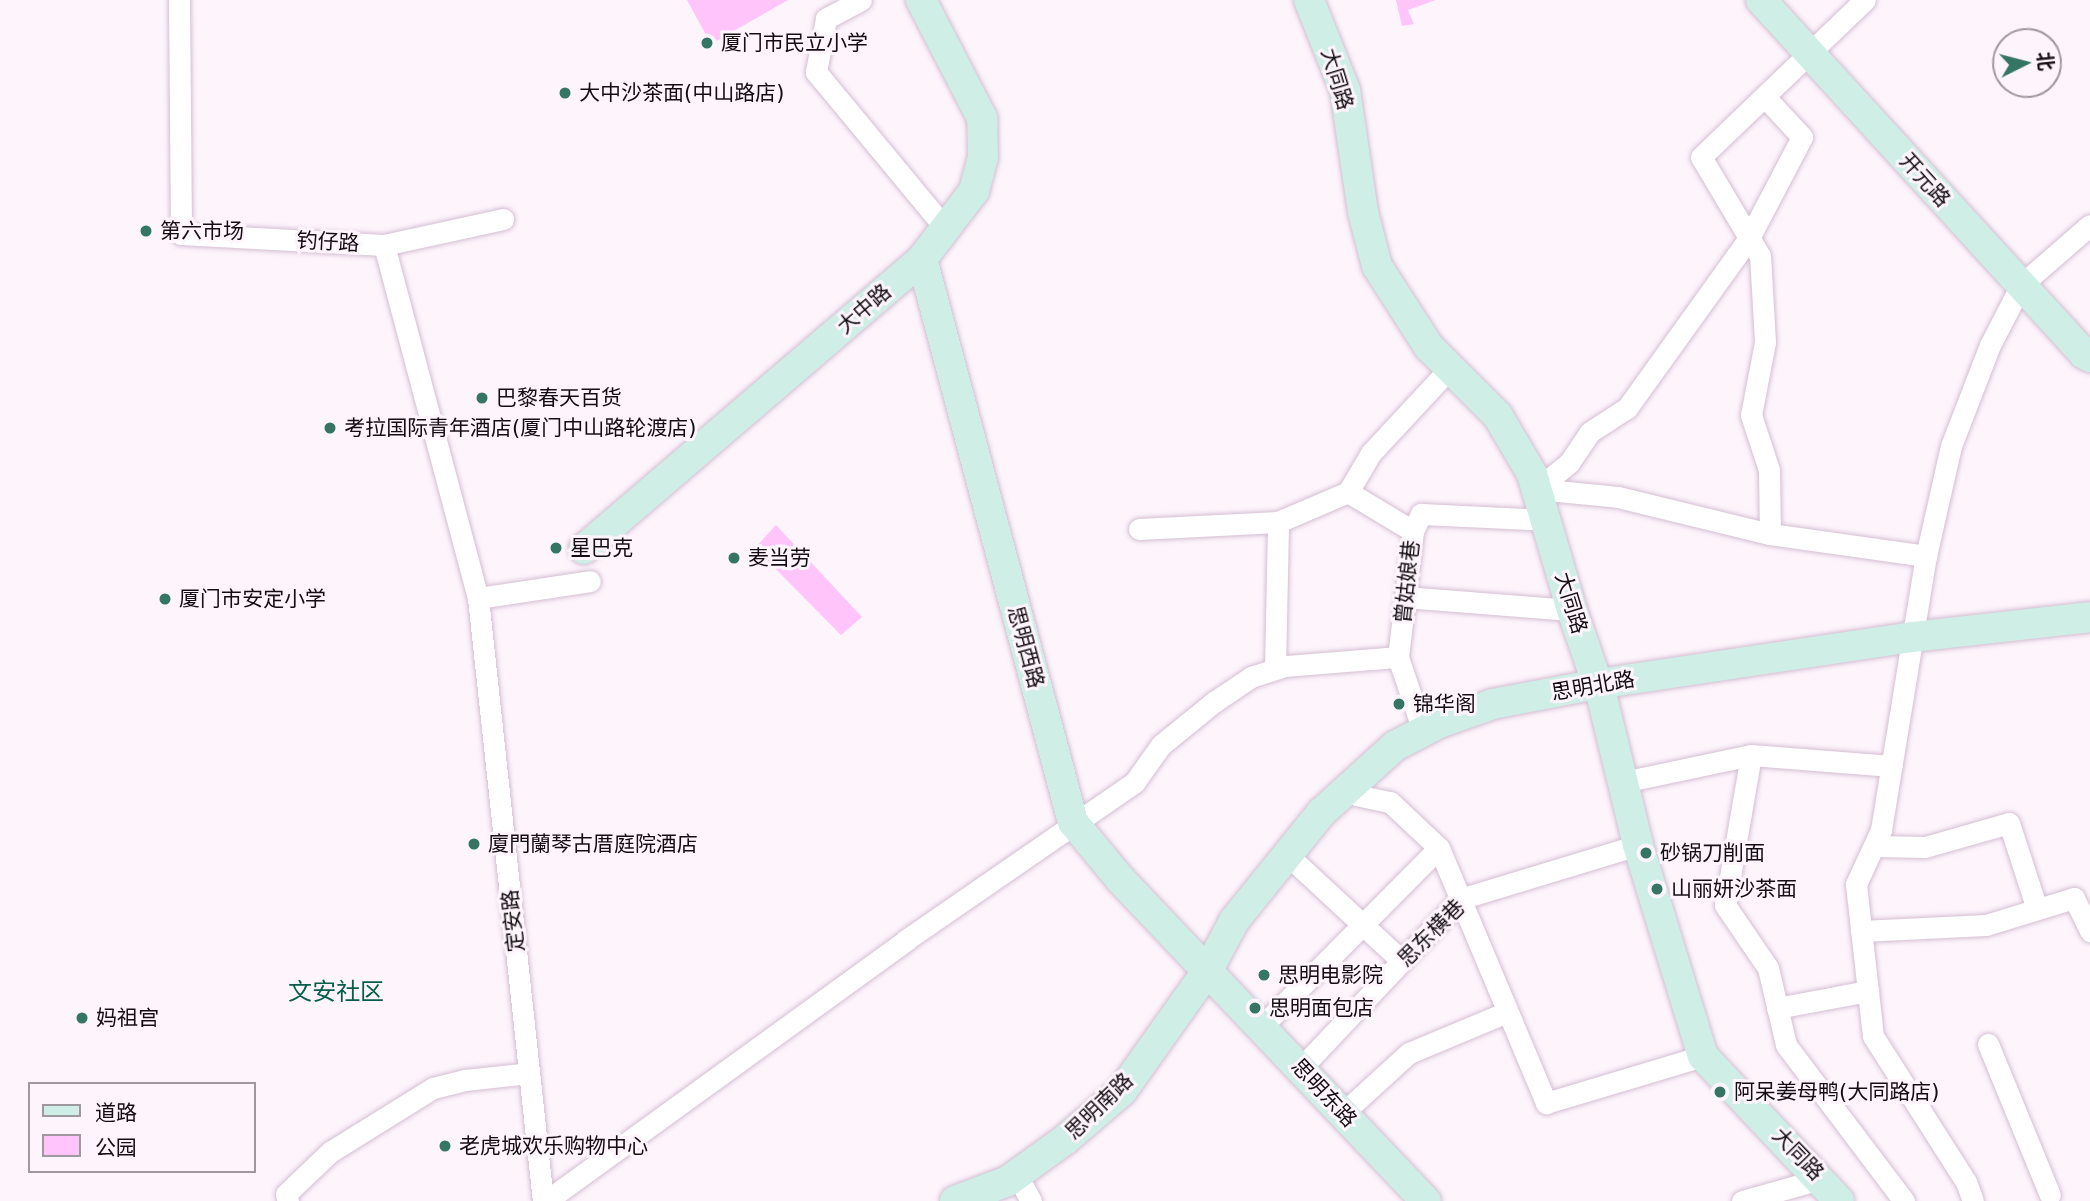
<!DOCTYPE html>
<meta charset="utf-8">
<style>
body{margin:0}
#map{position:relative;width:2090px;height:1201px;overflow:hidden;background:#fdf4fc;font-family:"DejaVu Sans","Noto Sans SC",sans-serif}
div>[style]{position:absolute}
.green>*{inset:0;background:#ffc4fa}
.roads{filter:drop-shadow(0 0 2px #d4bed2) drop-shadow(0 0 2px #d4bed2)}
.street>*{height:21px;margin:-10.5px;padding:0 10.5px;transform-origin:10.5px;border-radius:10.5px;background:#fff}
.secondary>*{height:30px;margin:-15px;padding:0 15px;transform-origin:15px;border-radius:15px;background:#ceeee6}
.dots>*{width:19px;height:19px;translate:-50% -50%;box-sizing:border-box;border:4px solid #fdf4fc;border-radius:50%}
span{translate:-50% -50%;white-space:nowrap;text-align:center;line-height:1.15;-webkit-text-stroke:6px #fdf4fc;paint-order:stroke}
.poi-label{font-size:21px;color:#140d13}
.left{translate:0 -50%;text-align:left}
.street-label{font-size:21px;color:#140d13}
.quarter-label{font-size:24px;color:#065d4b}
.legend{position:absolute;left:28px;top:1082px;width:228px;height:91px;box-sizing:border-box;background:#fdf4fc;border:2px solid #a0989f;margin:0;padding:9px 12px;list-style:none;font-size:21px;color:#140d13}
.legend li{display:flex;align-items:center;gap:14px;height:35px}
.legend b{width:35px;border:2px solid #a0989f}
.north{position:absolute;left:1992px;top:28px;width:70px;height:70px;box-sizing:border-box;background:#fdf4fc;border:2px solid #a0989f;border-radius:50%;rotate:84deg;font-size:19px;font-weight:700;line-height:28px;text-align:center;color:#140d13}
.north::after{content:'';display:block;margin:auto;width:24px;height:32px;background:#347563;clip-path:polygon(50% 0,100% 100%,50% 72%,0 100%)}
</style>
<div id="map">
<div class="green">
<div style="clip-path:polygon(687px 0,788px 0,711px 44px)"></div>
<div style="clip-path:polygon(1396px 0,1436px 0,1408px 10px,1414px 24px,1402px 26px)"></div>
<div style="clip-path:polygon(776px 525px,862px 617px,841px 635px,755px 548px)"></div>
</div>
<div class="roads">
<div class="street">
<div style="left:179px;top:0;width:234px;rotate:89.5deg"></div>
<div style="left:181px;top:234px;width:203px;rotate:3.1deg"></div>
<div style="left:384px;top:245px;width:122px;rotate:-12.3deg"></div>
<div style="left:861px;top:0;width:40px;rotate:152deg"></div>
<div style="left:826px;top:19px;width:54px;rotate:100.7deg"></div>
<div style="left:816px;top:72px;width:202px;rotate:50.4deg"></div>
<div style="left:384px;top:245px;width:365px;rotate:75.1deg"></div>
<div style="left:478px;top:598px;width:606px;rotate:83.85deg"></div>
<div style="left:1537px;top:489px;width:41px;rotate:-39.1deg"></div>
<div style="left:1569px;top:463px;width:37px;rotate:-56deg"></div>
<div style="left:1590px;top:432px;width:44px;rotate:-33deg"></div>
<div style="left:1627px;top:408px;width:209px;rotate:-54.3deg"></div>
<div style="left:1749px;top:238px;width:114px;rotate:-62.3deg"></div>
<div style="left:1802px;top:137px;width:54px;rotate:-132.8deg"></div>
<div style="left:1537px;top:489px;width:81px;rotate:5.6deg"></div>
<div style="left:1618px;top:497px;width:156px;rotate:13.7deg"></div>
<div style="left:1770px;top:534px;width:158px;rotate:8deg"></div>
<div style="left:1348px;top:492px;width:76px;rotate:31deg"></div>
<div style="left:1139px;top:529px;width:139px;rotate:-2.9deg"></div>
<div style="left:1278px;top:522px;width:76px;rotate:-23.2deg"></div>
<div style="left:1348px;top:492px;width:45px;rotate:-59.5deg"></div>
<div style="left:1371px;top:453px;width:116px;rotate:-47.1deg"></div>
<div style="left:1770px;top:534px;width:64px;rotate:-90.9deg"></div>
<div style="left:1769px;top:470px;width:58px;rotate:-108.1deg"></div>
<div style="left:1751px;top:415px;width:74px;rotate:-79.1deg"></div>
<div style="left:1765px;top:342px;width:86px;rotate:-93.3deg"></div>
<div style="left:1760px;top:256px;width:115px;rotate:-120.8deg"></div>
<div style="left:1701px;top:157px;width:227px;rotate:-43.8deg"></div>
<div style="left:1406px;top:597px;width:167px;rotate:4.5deg"></div>
<div style="left:478px;top:598px;width:113px;rotate:-8.6deg"></div>
<div style="left:1275px;top:669px;width:147px;rotate:-88.8deg"></div>
<div style="left:1423px;top:731px;width:78px;rotate:-108.7deg"></div>
<div style="left:1398px;top:657px;width:127px;rotate:-83.2deg"></div>
<div style="left:1413px;top:531px;width:19px;rotate:-65deg"></div>
<div style="left:1421px;top:514px;width:125px;rotate:2.7deg"></div>
<div style="left:1751px;top:755px;width:152px;rotate:99.8deg"></div>
<div style="left:1725px;top:905px;width:76px;rotate:55.7deg"></div>
<div style="left:1768px;top:968px;width:79px;rotate:76.8deg"></div>
<div style="left:1786px;top:1045px;width:196px;rotate:52.9deg"></div>
<div style="left:1623px;top:782px;width:131px;rotate:-11.9deg"></div>
<div style="left:1751px;top:755px;width:141px;rotate:4.5deg"></div>
<div style="left:1356px;top:795px;width:35px;rotate:12deg"></div>
<div style="left:1390px;top:802px;width:67px;rotate:43.2deg"></div>
<div style="left:1439px;top:848px;width:277px;rotate:67.2deg"></div>
<div style="left:1546px;top:1103px;width:164px;rotate:-16.7deg"></div>
<div style="left:1874px;top:846px;width:51px;rotate:1.1deg"></div>
<div style="left:1925px;top:847px;width:87px;rotate:-15.9deg"></div>
<div style="left:2009px;top:823px;width:90px;rotate:72deg"></div>
<div style="left:1295px;top:862px;width:146px;rotate:42.8deg"></div>
<div style="left:1861px;top:931px;width:125px;rotate:-2.7deg"></div>
<div style="left:1986px;top:925px;width:92px;rotate:-17.1deg"></div>
<div style="left:2074px;top:898px;width:37px;rotate:64deg"></div>
<div style="left:1777px;top:1008px;width:93px;rotate:-10.6deg"></div>
<div style="left:1262px;top:1026px;width:251px;rotate:-45.2deg"></div>
<div style="left:1988px;top:1044px;width:163px;rotate:67.7deg"></div>
<div style="left:1301px;top:1068px;width:232px;rotate:-46.7deg"></div>
<div style="left:1460px;top:899px;width:186px;rotate:-16.9deg"></div>
<div style="left:1343px;top:1113px;width:89px;rotate:-42.3deg"></div>
<div style="left:1409px;top:1053px;width:106px;rotate:-22.7deg"></div>
<div style="left:1024px;top:1188px;width:15px;rotate:62deg"></div>
<div style="left:288px;top:1201px;width:7px;rotate:-106deg"></div>
<div style="left:286px;top:1194px;width:61px;rotate:-43.7deg"></div>
<div style="left:330px;top:1152px;width:121px;rotate:-31.9deg"></div>
<div style="left:433px;top:1088px;width:33px;rotate:-14deg"></div>
<div style="left:465px;top:1080px;width:64px;rotate:-6.2deg"></div>
<div style="left:546px;top:1201px;width:445px;rotate:-35.9deg"></div>
<div style="left:906px;top:940px;width:277px;rotate:-34.6deg"></div>
<div style="left:1134px;top:783px;width:47px;rotate:-54.6deg"></div>
<div style="left:1161px;top:745px;width:68px;rotate:-39.1deg"></div>
<div style="left:1214px;top:702px;width:45px;rotate:-34deg"></div>
<div style="left:1251px;top:677px;width:36px;rotate:-18deg"></div>
<div style="left:1285px;top:666px;width:113px;rotate:-4.6deg"></div>
<div style="left:1742px;top:1201px;width:82px;rotate:-15.6deg"></div>
<div style="left:1973px;top:1201px;width:20px;rotate:-110deg"></div>
<div style="left:1966px;top:1182px;width:173px;rotate:-122.5deg"></div>
<div style="left:1873px;top:1036px;width:153px;rotate:-96.4deg"></div>
<div style="left:1856px;top:884px;width:60px;rotate:-65.2deg"></div>
<div style="left:1881px;top:830px;width:278px;rotate:-80.7deg"></div>
<div style="left:1926px;top:556px;width:113px;rotate:-77.2deg"></div>
<div style="left:1951px;top:446px;width:108px;rotate:-68.9deg"></div>
<div style="left:1990px;top:345px;width:68px;rotate:-62.7deg"></div>
<div style="left:2021px;top:285px;width:91px;rotate:-41deg"></div>
</div>
<div class="secondary">
<div style="left:1309px;top:0;width:97px;rotate:68.2deg"></div>
<div style="left:1345px;top:90px;width:123px;rotate:81.6deg"></div>
<div style="left:1363px;top:212px;width:56px;rotate:75.5deg"></div>
<div style="left:1377px;top:266px;width:96px;rotate:57.3deg"></div>
<div style="left:1429px;top:347px;width:98px;rotate:45deg"></div>
<div style="left:1498px;top:416px;width:67px;rotate:59.6deg"></div>
<div style="left:1532px;top:474px;width:142px;rotate:73.6deg"></div>
<div style="left:1572px;top:610px;width:92px;rotate:71deg"></div>
<div style="left:1602px;top:697px;width:152px;rotate:76.3deg"></div>
<div style="left:1638px;top:845px;width:221px;rotate:72.9deg"></div>
<div style="left:1703px;top:1056px;width:199px;rotate:46.8deg"></div>
<div style="left:1761px;top:0;width:479px;rotate:47.6deg"></div>
<div style="left:2084px;top:354px;width:7px;rotate:27deg"></div>
<div style="left:922px;top:259px;width:583px;rotate:74.99deg"></div>
<div style="left:1073px;top:822px;width:75px;rotate:50.4deg"></div>
<div style="left:1121px;top:880px;width:443px;rotate:46.5deg"></div>
<div style="left:584px;top:549px;width:445px;rotate:-40.6deg"></div>
<div style="left:922px;top:259px;width:86px;rotate:-52.6deg"></div>
<div style="left:974px;top:191px;width:35px;rotate:-75deg"></div>
<div style="left:983px;top:157px;width:39px;rotate:-91deg"></div>
<div style="left:982px;top:118px;width:133px;rotate:-117.3deg"></div>
<div style="left:955px;top:1201px;width:57px;rotate:-20.7deg"></div>
<div style="left:1008px;top:1181px;width:72px;rotate:-35.9deg"></div>
<div style="left:1066px;top:1139px;width:74px;rotate:-40.6deg"></div>
<div style="left:1122px;top:1091px;width:148px;rotate:-54.6deg"></div>
<div style="left:1208px;top:970px;width:55px;rotate:-62deg"></div>
<div style="left:1234px;top:921px;width:139px;rotate:-51.1deg"></div>
<div style="left:1321px;top:813px;width:100px;rotate:-42.2deg"></div>
<div style="left:1395px;top:746px;width:50px;rotate:-27.6deg"></div>
<div style="left:1439px;top:723px;width:57px;rotate:-19.4deg"></div>
<div style="left:1493px;top:704px;width:107px;rotate:-10.8deg"></div>
<div style="left:1598px;top:684px;width:318px;rotate:-8.5deg"></div>
<div style="left:1913px;top:637px;width:178px;rotate:-6.4deg"></div>
</div>
</div>
<div class="dots">
<div style="left:707px;top:43px;background:#347563"></div>
<div style="left:565px;top:93px;background:#347563"></div>
<div style="left:146px;top:231px;background:#347563"></div>
<div style="left:482px;top:398px;background:#347563"></div>
<div style="left:330px;top:428px;background:#347563"></div>
<div style="left:556px;top:548px;background:#347563"></div>
<div style="left:734px;top:558px;background:#347563"></div>
<div style="left:165px;top:599px;background:#347563"></div>
<div style="left:1399px;top:704px;background:#347563"></div>
<div style="left:474px;top:844px;background:#347563"></div>
<div style="left:1646px;top:853px;background:#347563"></div>
<div style="left:1657px;top:889px;background:#347563"></div>
<div style="left:1264px;top:975px;background:#347563"></div>
<div style="left:1255px;top:1008px;background:#347563"></div>
<div style="left:82px;top:1018px;background:#347563"></div>
<div style="left:1720px;top:1092px;background:#347563"></div>
<div style="left:445px;top:1146px;background:#347563"></div>
</div>
<div class="poi-label">
<span class="left" style="left:721px;top:43px">厦门市民立小学</span>
<span class="left" style="left:579px;top:93px">大中沙茶面(中山路店)</span>
<span class="left" style="left:160px;top:231px">第六市场</span>
<span class="left" style="left:496px;top:398px">巴黎春天百货</span>
<span class="left" style="left:344px;top:428px">考拉国际青年酒店(厦门中山路轮渡店)</span>
<span class="left" style="left:570px;top:548px">星巴克</span>
<span class="left" style="left:748px;top:558px">麦当劳</span>
<span class="left" style="left:179px;top:599px">厦门市安定小学</span>
<span class="left" style="left:1413px;top:704px">锦华阁</span>
<span class="left" style="left:488px;top:844px">廈門蘭琴古厝庭院酒店</span>
<span class="left" style="left:1660px;top:853px">砂锅刀削面</span>
<span class="left" style="left:1671px;top:889px">山丽妍沙茶面</span>
<span class="left" style="left:1278px;top:975px">思明电影院</span>
<span class="left" style="left:1269px;top:1008px">思明面包店</span>
<span class="left" style="left:96px;top:1018px">妈祖宫</span>
<span class="left" style="left:1734px;top:1092px">阿呆姜母鸭(大同路店)</span>
<span class="left" style="left:459px;top:1146px">老虎城欢乐购物中心</span>
</div>
<div class="street-label">
<span style="left:1337px;top:79px;rotate:73deg">大同路</span>
<span style="left:1925px;top:180px;rotate:48deg">开元路</span>
<span style="left:328px;top:242px;rotate:3deg">钓仔路</span>
<span style="left:864px;top:309px;rotate:-41deg">大中路</span>
<span style="left:1407px;top:582px;rotate:-84deg">曾姑娘巷</span>
<span style="left:1571px;top:603px;rotate:73deg">大同路</span>
<span style="left:1026px;top:647px;rotate:75deg">思明西路</span>
<span style="left:1593px;top:686px;rotate:-10deg">思明北路</span>
<span style="left:513px;top:921px;rotate:-96deg">定安路</span>
<span style="left:1431px;top:933px;rotate:-45deg">思东横巷</span>
<span style="left:1324px;top:1093px;rotate:47deg">思明东路</span>
<span style="left:1099px;top:1106px;rotate:-44deg">思明南路</span>
<span style="left:1798px;top:1154px;rotate:46deg">大同路</span>
</div>
<div class="quarter-label">
<span style="left:336px;top:993px">文安社区</span>
</div>
<ul class="legend">
<li><b style="height:9px;background:#ceeee6"></b>道路</li>
<li><b style="height:19px;background:#ffc4fa"></b>公园</li>
</ul>
<div class="north">北</div>
</div>
